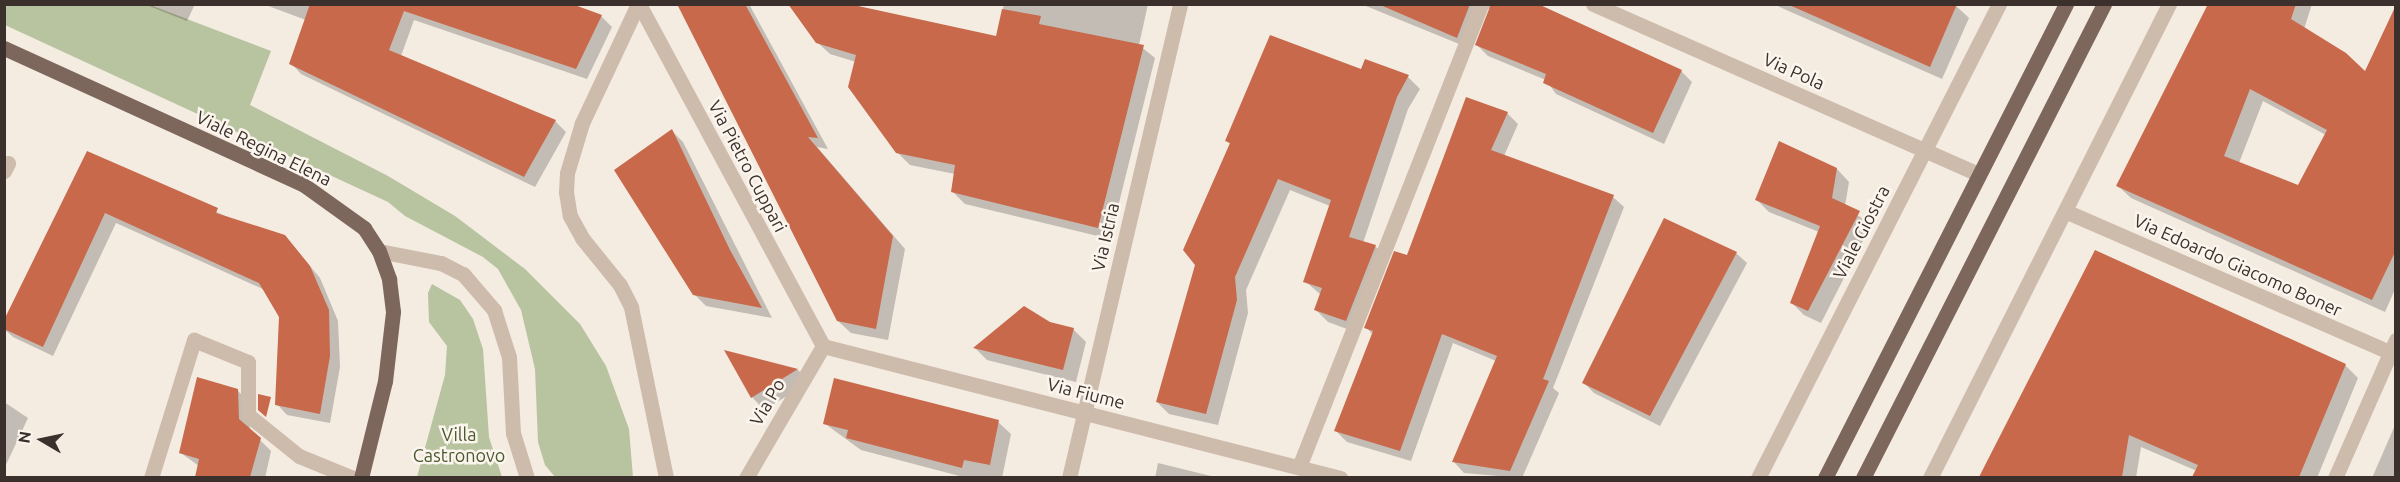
<!DOCTYPE html>
<style>
body{margin:0}
#map{position:relative;width:2400px;height:482px;overflow:hidden;background:#f4ebe1;font-family:Ubuntu,sans-serif}
div>[style]{position:absolute}
.green>*{inset:0;background:#b8c4a0}
.shadow>*{inset:0;background:#0003}
.building>*{inset:0;background:#c8694b}
.minor>*{height:15px;margin:-7.5px;padding:0 7.5px;transform-origin:7.5px;border-radius:7.5px;background:#cdbbac}
.major>*{height:15px;margin:-7.5px;padding:0 7.5px;transform-origin:7.5px;border-radius:7.5px;background:#7d675c}
span{translate:-50% -50%;white-space:nowrap;text-align:center;line-height:1.15;-webkit-text-stroke:5px #fbf5ee;paint-order:stroke}
.street-label{font-size:18px;color:#3b302b}
.park-label{font-size:18px;color:#4a5a2e}
.frame{position:absolute;inset:0;border:6px solid #3b302b;pointer-events:none}
.north{position:absolute;left:12px;top:410px;width:60px;height:60px;-webkit-text-stroke:4px #fbf5ee;paint-order:stroke;rotate:279deg;font-size:16px;font-weight:700;line-height:24px;text-align:center;color:#3b302b}
.north::after{content:'';display:block;margin:auto;width:21px;height:27px;background:#3b302b;clip-path:polygon(50% 0,100% 100%,50% 72%,0 100%)}
</style>
<div id="map">
<div class="green">
<div style="clip-path:polygon(5px 4px,150px 5px,271px 51px,250px 105px,388px 176px,455px 216px,525px 269px,580px 324px,606px 366px,629px 429px,633px 477px,555px 477px,545px 465px,538px 442px,535px 369px,521px 310px,498px 269px,483px 257px,405px 216px,388px 202px,5px 25px)"></div>
<div style="clip-path:polygon(432px 284px,460px 300px,473px 319px,483px 349px,489px 437px,502px 477px,417px 477px,445px 375px,447px 346px,429px 322px,428px 293px)"></div>
</div>
<div class="shadow">
<div style="clip-path:polygon(144px 4px,195px 4px,187px 21px)"></div>
<div style="clip-path:polygon(263px 4px,567px 4px,601px 16px,612px 27px,587px 79px,414px 20px,401px 56px,555px 121px,566px 132px,535px 187px,301px 74px,291px 63px,306px 20px)"></div>
<div style="clip-path:polygon(685px 4px,749px 4px,828px 149px,817px 147px,905px 249px,888px 340px,851px 333px,838px 321px)"></div>
<div style="clip-path:polygon(1004px 4px,1148px 4px,1139px 45px,1155px 58px,1110px 239px,965px 204px,953px 192px,955px 174px,910px 165px,897px 152px,856px 62px,830px 54px,817px 42px,997px 38px)"></div>
<div style="clip-path:polygon(1361px 4px,1532px 4px,1681px 71px,1692px 82px,1664px 144px,1556px 94px,1546px 80px,1488px 56px,1477px 45px,1491px 8px,1483px 11px,1469px 48px)"></div>
<div style="clip-path:polygon(1773px 4px,1954px 4px,1969px 18px,1942px 79px)"></div>
<div style="clip-path:polygon(evenodd,2211px 4px,2312px 4px,2304px 29px,2366px 73px,2396px 9px,2396px 287px,2385px 312px,2131px 198px,2118px 186px,2211px 4px,2263px 101px,2326px 135px,2299px 187px,2239px 163px,2263px 101px)"></div>
<div style="clip-path:polygon(1362px 71px,1408px 77px,1420px 89px,1408px 109px,1363px 243px,1375px 246px,1387px 258px,1358px 333px,1328px 322px,1316px 310px,1321px 295px,1305px 281px,1330px 206px,1290px 190px,1246px 290px,1248px 313px,1218px 425px,1169px 414px,1157px 402px,1231px 145px,1227px 141px)"></div>
<div style="clip-path:polygon(1507px 113px,1518px 124px,1504px 156px,1613px 197px,1624px 207px,1553px 388px,1559px 393px,1522px 478px,1464px 473px,1454px 462px,1496px 361px,1453px 343px,1411px 461px,1347px 442px,1336px 431px,1373px 335px,1366px 327px,1408px 257px)"></div>
<div style="clip-path:polygon(672px 131px,683px 142px,772px 318px,706px 306px,694px 294px)"></div>
<div style="clip-path:polygon(88px 153px,295px 248px,320px 278px,338px 321px,340px 367px,330px 423px,287px 415px,277px 404px,281px 316px,265px 290px,116px 223px,53px 356px,13px 337px,4px 329px)"></div>
<div style="clip-path:polygon(1837px 169px,1849px 182px,1845px 206px,1871px 225px,1821px 323px,1804px 315px,1792px 303px,1819px 232px,1769px 212px,1757px 200px)"></div>
<div style="clip-path:polygon(1665px 220px,1736px 253px,1747px 263px,1660px 426px,1594px 393px,1583px 382px)"></div>
<div style="clip-path:polygon(2096px 252px,2345px 365px,2358px 378px,2317px 478px,2194px 478px,2197px 471px,2141px 447px,2136px 478px,1981px 478px)"></div>
<div style="clip-path:polygon(1049px 324px,1074px 330px,1086px 342px,1076px 382px,987px 360px,975px 348px)"></div>
<div style="clip-path:polygon(727px 352px,798px 370px,810px 382px,764px 410px,752px 397px)"></div>
<div style="clip-path:polygon(237px 390px,249px 402px,250px 430px,271px 451px,265px 478px,197px 478px,199px 466px,181px 453px)"></div>
<div style="clip-path:polygon(4px 402px,28px 418px,4px 469px)"></div>
<div style="clip-path:polygon(998px 422px,1011px 434px,1002px 478px,967px 478px,861px 450px,824px 423px)"></div>
<div style="clip-path:polygon(2396px 423px,2396px 478px,2372px 478px)"></div>
<div style="clip-path:polygon(1158px 463px,1219px 478px,1155px 478px)"></div>
</div>
<div class="building">
<div style="clip-path:polygon(310px 4px,572px 4px,602px 15px,576px 69px,404px 11px,389px 50px,556px 120px,524px 177px,289px 64px)"></div>
<div style="clip-path:polygon(677px 4px,745px 4px,818px 138px,808px 137px,893px 236px,876px 329px,837px 321px)"></div>
<div style="clip-path:polygon(788px 4px,849px 4px,996px 36px,1002px 9px,1041px 16px,1039px 24px,1144px 45px,1098px 228px,951px 192px,955px 165px,896px 153px,848px 87px,856px 55px,816px 43px)"></div>
<div style="clip-path:polygon(1378px 4px,1470px 4px,1457px 38px)"></div>
<div style="clip-path:polygon(1491px 4px,1538px 4px,1682px 70px,1653px 133px,1543px 83px,1546px 74px,1475px 45px)"></div>
<div style="clip-path:polygon(1787px 4px,1957px 4px,1930px 67px)"></div>
<div style="clip-path:polygon(evenodd,2208px 4px,2296px 4px,2291px 19px,2346px 53px,2365px 71px,2396px 5px,2396px 250px,2372px 300px,2116px 186px,2208px 4px,2250px 89px,2327px 130px,2298px 185px,2224px 156px,2250px 89px)"></div>
<div style="clip-path:polygon(1270px 35px,1361px 69px,1365px 59px,1409px 75px,1397px 97px,1349px 237px,1376px 245px,1346px 321px,1314px 310px,1322px 288px,1303px 282px,1331px 200px,1278px 179px,1235px 277px,1237px 300px,1206px 414px,1156px 402px,1195px 265px,1183px 250px,1230px 143px,1225px 141px)"></div>
<div style="clip-path:polygon(1466px 97px,1508px 112px,1491px 150px,1614px 195px,1543px 379px,1549px 381px,1510px 471px,1452px 462px,1497px 356px,1442px 334px,1400px 451px,1334px 431px,1373px 331px,1364px 328px,1394px 251px,1407px 255px)"></div>
<div style="clip-path:polygon(672px 129px,730px 250px,762px 308px,693px 295px,614px 170px)"></div>
<div style="clip-path:polygon(1779px 141px,1837px 168px,1832px 198px,1860px 211px,1808px 311px,1790px 303px,1820px 226px,1755px 200px)"></div>
<div style="clip-path:polygon(87px 151px,218px 208px,216px 213px,285px 235px,310px 266px,329px 310px,330px 356px,320px 414px,275px 405px,279px 317px,259px 283px,105px 213px,43px 347px,4px 329px,4px 320px)"></div>
<div style="clip-path:polygon(1664px 218px,1737px 252px,1650px 416px,1582px 383px)"></div>
<div style="clip-path:polygon(2095px 250px,2346px 364px,2299px 477px,2192px 477px,2198px 465px,2129px 435px,2122px 477px,1979px 477px)"></div>
<div style="clip-path:polygon(1024px 306px,1050px 322px,1074px 328px,1063px 370px,973px 348px)"></div>
<div style="clip-path:polygon(724px 350px,798px 369px,751px 398px)"></div>
<div style="clip-path:polygon(197px 377px,238px 389px,239px 419px,261px 438px,250px 477px,195px 477px,199px 459px,179px 453px)"></div>
<div style="clip-path:polygon(834px 378px,999px 420px,990px 465px,964px 460px,962px 468px,846px 438px,848px 430px,823px 424px)"></div>
<div style="clip-path:polygon(258px 394px,271px 397px,266px 417px,258px 410px)"></div>
</div>
<div class="minor">
<div style="left:638px;top:4px;width:132px;rotate:115.2deg"></div>
<div style="left:582px;top:123px;width:52px;rotate:106.7deg"></div>
<div style="left:567px;top:173px;width:19px;rotate:93deg"></div>
<div style="left:566px;top:192px;width:24px;rotate:81deg"></div>
<div style="left:570px;top:216px;width:25px;rotate:61deg"></div>
<div style="left:582px;top:238px;width:60px;rotate:51deg"></div>
<div style="left:620px;top:285px;width:25px;rotate:63deg"></div>
<div style="left:631px;top:307px;width:175px;rotate:78.4deg"></div>
<div style="left:639px;top:4px;width:388px;rotate:61.7deg"></div>
<div style="left:1593px;top:4px;width:422px;rotate:23.8deg"></div>
<div style="left:4px;top:171px;width:9px;rotate:-63deg"></div>
<div style="left:2065px;top:211px;width:361px;rotate:23.5deg"></div>
<div style="left:379px;top:251px;width:63px;rotate:11deg"></div>
<div style="left:441px;top:263px;width:25px;rotate:27deg"></div>
<div style="left:463px;top:274px;width:48px;rotate:49.3deg"></div>
<div style="left:494px;top:310px;width:49px;rotate:72.3deg"></div>
<div style="left:509px;top:357px;width:76px;rotate:87deg"></div>
<div style="left:513px;top:433px;width:47px;rotate:72.7deg"></div>
<div style="left:823px;top:346px;width:534px;rotate:14.32deg"></div>
<div style="left:1299px;top:467px;width:497px;rotate:-68.5deg"></div>
<div style="left:151px;top:478px;width:145px;rotate:-72.7deg"></div>
<div style="left:194px;top:340px;width:58px;rotate:22.2deg"></div>
<div style="left:248px;top:362px;width:53px;rotate:90deg"></div>
<div style="left:248px;top:415px;width:65px;rotate:38.8deg"></div>
<div style="left:299px;top:456px;width:58px;rotate:22.2deg"></div>
<div style="left:746px;top:478px;width:153px;rotate:-59.7deg"></div>
<div style="left:1069px;top:478px;width:487px;rotate:-76.8deg"></div>
<div style="left:1758px;top:478px;width:532px;rotate:-63.05deg"></div>
<div style="left:1930px;top:478px;width:531px;rotate:-63.24deg"></div>
<div style="left:2335px;top:478px;width:151px;rotate:-66.2deg"></div>
</div>
<div class="major">
<div style="left:4px;top:48px;width:330px;rotate:24.5deg"></div>
<div style="left:304px;top:185px;width:74px;rotate:35.6deg"></div>
<div style="left:364px;top:228px;width:27px;rotate:57deg"></div>
<div style="left:379px;top:251px;width:30px;rotate:70deg"></div>
<div style="left:389px;top:279px;width:33px;rotate:83deg"></div>
<div style="left:393px;top:312px;width:69px;rotate:96.6deg"></div>
<div style="left:385px;top:381px;width:100px;rotate:103.9deg"></div>
<div style="left:1825px;top:478px;width:532px;rotate:-63.05deg"></div>
<div style="left:1863px;top:478px;width:532px;rotate:-63.05deg"></div>
</div>
<div class="street-label">
<span style="left:1794px;top:71px;rotate:24deg">Via Pola</span>
<span style="left:264px;top:148px;rotate:26deg">Viale Regina Elena</span>
<span style="left:748px;top:166px;rotate:62deg">Via Pietro Cuppari</span>
<span style="left:1861px;top:232px;rotate:-63deg">Viale Giostra</span>
<span style="left:1105px;top:237px;rotate:-77deg">Via Istria</span>
<span style="left:2238px;top:265px;rotate:24deg">Via Edoardo Giacomo Boner</span>
<span style="left:1086px;top:393px;rotate:14deg">Via Fiume</span>
<span style="left:767px;top:402px;rotate:-60deg">Via Po</span>
</div>
<div class="park-label">
<span style="left:459px;top:445px">Villa<br>Castronovo</span>
</div>
<div class="frame"></div>
<div class="north">N</div>
</div>
